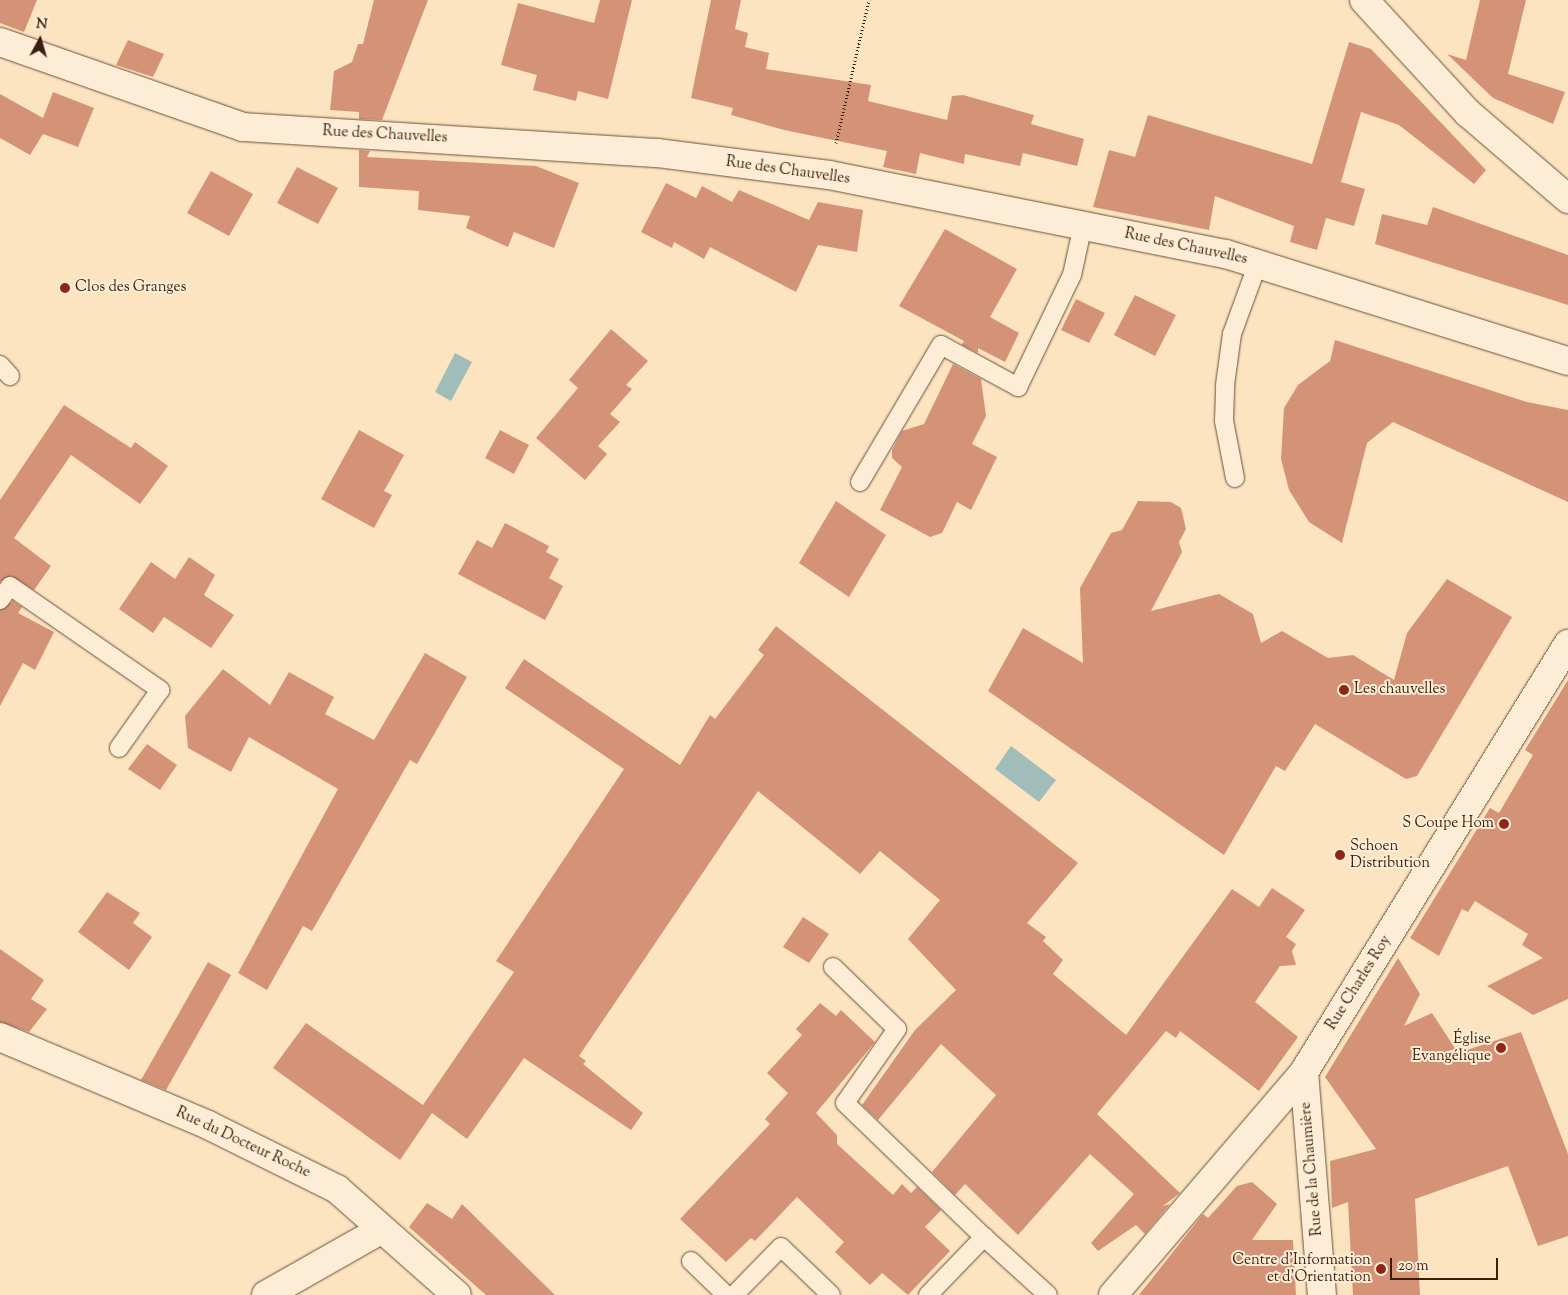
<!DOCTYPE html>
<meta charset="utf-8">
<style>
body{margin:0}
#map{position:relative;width:1568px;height:1295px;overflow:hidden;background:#fce4c0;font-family:"Sorts Mill Goudy",serif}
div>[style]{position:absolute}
.water>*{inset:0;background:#a1bdb9}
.building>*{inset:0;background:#d49376}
.path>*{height:3px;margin-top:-1.5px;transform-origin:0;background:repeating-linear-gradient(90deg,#3a1d0a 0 1px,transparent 0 3.5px)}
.roads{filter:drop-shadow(0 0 1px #6a4f38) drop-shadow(0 0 1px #6a4f38)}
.service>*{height:18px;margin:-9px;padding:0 9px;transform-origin:9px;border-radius:9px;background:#fdedd6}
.minor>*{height:28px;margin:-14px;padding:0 14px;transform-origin:14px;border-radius:14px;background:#fdedd6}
.dots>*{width:14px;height:14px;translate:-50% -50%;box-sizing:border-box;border:2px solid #fdedd6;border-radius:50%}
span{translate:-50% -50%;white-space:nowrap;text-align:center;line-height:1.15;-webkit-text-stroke:4px #fdedd6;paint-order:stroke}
.street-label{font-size:15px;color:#3a1d0a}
.poi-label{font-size:15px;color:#3a1d0a}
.left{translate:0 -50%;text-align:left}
.right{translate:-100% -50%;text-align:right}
.north{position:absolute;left:15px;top:15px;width:50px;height:50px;-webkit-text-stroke:4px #fdedd6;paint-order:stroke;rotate:6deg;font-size:14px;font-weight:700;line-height:20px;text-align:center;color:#3a1d0a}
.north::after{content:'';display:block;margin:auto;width:18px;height:22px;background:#3a1d0a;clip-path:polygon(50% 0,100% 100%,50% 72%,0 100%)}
.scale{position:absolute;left:1390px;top:1258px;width:108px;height:22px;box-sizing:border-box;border:2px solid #3a1d0a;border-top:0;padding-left:6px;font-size:15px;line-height:18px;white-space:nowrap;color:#3a1d0a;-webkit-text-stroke:4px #fdedd6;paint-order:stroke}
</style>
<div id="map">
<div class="water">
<div style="clip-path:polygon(455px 353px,472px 362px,451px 401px,435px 392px)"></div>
<div style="clip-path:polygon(1011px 746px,1056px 780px,1039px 802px,995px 769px)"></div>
</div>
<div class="building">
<div style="clip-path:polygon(0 0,37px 0,24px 32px,0 23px)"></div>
<div style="clip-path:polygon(374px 0,428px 0,382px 120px,359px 119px,359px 112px,330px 110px,334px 71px,352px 62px,358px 44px,363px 44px)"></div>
<div style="clip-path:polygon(600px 0,632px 0,608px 99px,578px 91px,576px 101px,533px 90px,537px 75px,501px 65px,518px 3px,594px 23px)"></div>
<div style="clip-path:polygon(711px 0,741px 0,735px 29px,748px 33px,745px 47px,769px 53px,766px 69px,871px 85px,868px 101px,947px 120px,952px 96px,963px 95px,1034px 115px,1031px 124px,1084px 139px,1077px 166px,1023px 153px,1020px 166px,965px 154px,964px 164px,920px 153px,916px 174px,883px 167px,887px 151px,784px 130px,731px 115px,733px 108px,691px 98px)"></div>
<div style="clip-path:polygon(1480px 0,1526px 0,1508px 74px,1565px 92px,1553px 124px,1493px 98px,1447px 54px,1466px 60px)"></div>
<div style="clip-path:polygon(128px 40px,164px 54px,153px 77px,116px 65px)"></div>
<div style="clip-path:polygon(1349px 42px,1371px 49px,1486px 170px,1474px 184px,1399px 125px,1361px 112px,1341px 182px,1365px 189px,1354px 226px,1326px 218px,1317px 250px,1290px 242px,1294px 226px,1215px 196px,1209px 230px,1093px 207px,1109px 150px,1135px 157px,1148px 115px,1312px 164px)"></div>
<div style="clip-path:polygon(53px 92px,94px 108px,78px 147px,43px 134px,30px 155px,0 138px,0 94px,43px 118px)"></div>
<div style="clip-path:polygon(359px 150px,370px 151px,367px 157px,536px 166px,579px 183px,554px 248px,514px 232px,508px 247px,466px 228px,470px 216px,418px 210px,419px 191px,359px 187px)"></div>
<div style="clip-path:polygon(297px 167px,338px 188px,318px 224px,277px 203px)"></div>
<div style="clip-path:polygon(211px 171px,253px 194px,229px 236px,187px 213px)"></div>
<div style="clip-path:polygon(666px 183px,696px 198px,702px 186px,732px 202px,739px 190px,809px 220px,818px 202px,863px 210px,857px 252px,818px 245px,796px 292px,710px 247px,704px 259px,674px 242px,672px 248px,641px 232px)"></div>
<div style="clip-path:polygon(1433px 207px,1568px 255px,1568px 305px,1375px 244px,1382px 214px,1427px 225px)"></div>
<div style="clip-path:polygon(945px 229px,1017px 269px,990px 317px,1019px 333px,1005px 362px,978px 348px,978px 353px,962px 345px,964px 341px,899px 306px)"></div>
<div style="clip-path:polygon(1135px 295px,1176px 315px,1155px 356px,1114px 335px)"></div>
<div style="clip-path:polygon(1076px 299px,1105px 313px,1089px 343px,1061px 330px)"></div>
<div style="clip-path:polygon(611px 329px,648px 361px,626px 385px,632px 389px,610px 414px,620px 422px,598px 446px,607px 454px,585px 480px,536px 438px,578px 388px,569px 380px)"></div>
<div style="clip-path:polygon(1335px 340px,1527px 402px,1568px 410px,1568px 502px,1393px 422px,1367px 443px,1342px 543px,1309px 522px,1289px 490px,1281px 459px,1284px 408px,1298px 385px,1330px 361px)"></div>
<div style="clip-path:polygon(953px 364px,981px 379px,986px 416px,972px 444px,997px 457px,971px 510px,957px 502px,942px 533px,930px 537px,880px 510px,902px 467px,892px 458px,892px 450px,902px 431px,924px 424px)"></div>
<div style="clip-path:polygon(64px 405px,131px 448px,135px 442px,168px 466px,140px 504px,71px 455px,14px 538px,51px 566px,34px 590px,11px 576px,0 582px,0 500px)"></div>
<div style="clip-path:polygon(359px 430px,404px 455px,384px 491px,392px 495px,374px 528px,321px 499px)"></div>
<div style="clip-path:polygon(500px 430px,529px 445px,514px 474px,485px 458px)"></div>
<div style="clip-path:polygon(836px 501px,886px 535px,849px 597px,799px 563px)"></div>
<div style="clip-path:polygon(1138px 501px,1171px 502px,1181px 508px,1186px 529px,1179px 542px,1182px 552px,1151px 611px,1219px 594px,1253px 614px,1261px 643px,1282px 631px,1328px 658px,1353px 655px,1394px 680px,1407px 633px,1447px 579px,1512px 617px,1417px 776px,1406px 779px,1315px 724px,1285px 771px,1276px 766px,1224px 855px,988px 691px,1023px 628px,1083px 663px,1080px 588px,1111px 533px,1122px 530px)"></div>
<div style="clip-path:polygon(505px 523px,549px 546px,546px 552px,559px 559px,549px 578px,563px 586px,545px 620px,458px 574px,477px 540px,492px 548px)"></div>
<div style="clip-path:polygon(189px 557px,215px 575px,204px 595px,234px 615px,211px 648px,164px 617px,153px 633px,119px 609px,151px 562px,175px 579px)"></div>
<div style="clip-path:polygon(13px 601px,22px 607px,18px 613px,54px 632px,35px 670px,23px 663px,0 706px,0 610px)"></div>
<div style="clip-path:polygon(776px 626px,1078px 863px,1027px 923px,1046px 937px,1043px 941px,1063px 960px,1053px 974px,1126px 1035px,1232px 889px,1259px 907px,1272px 888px,1305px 910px,1286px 937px,1296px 944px,1292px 951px,1296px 965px,1280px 966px,1255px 1002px,1298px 1037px,1259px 1091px,1180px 1031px,1176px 1038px,1166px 1031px,1097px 1114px,1180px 1193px,1163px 1206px,1170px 1204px,1145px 1234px,1136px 1225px,1098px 1251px,1091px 1243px,1134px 1194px,1090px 1154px,1018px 1235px,965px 1184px,955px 1195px,932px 1172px,996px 1095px,941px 1044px,878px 1120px,862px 1105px,915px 1030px,956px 990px,908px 939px,940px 900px,880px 851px,860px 874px,758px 791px,579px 1056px,586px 1061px,583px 1064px,643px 1113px,631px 1130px,524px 1058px,467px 1139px,432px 1113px,400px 1160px,273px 1068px,306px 1023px,423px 1105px,514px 972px,496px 961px,624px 769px,505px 688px,524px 659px,680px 765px,710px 715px,715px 719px,764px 655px,758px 650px)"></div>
<div style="clip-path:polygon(425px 653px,467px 677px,417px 764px,410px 760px,312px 931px,303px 926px,267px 990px,238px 973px,338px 789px,249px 737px,231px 772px,188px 748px,185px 716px,223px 669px,270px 705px,289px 672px,334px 697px,325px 714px,374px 740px)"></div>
<div style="clip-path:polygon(1568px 680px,1568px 999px,1533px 1015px,1487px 986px,1543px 958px,1522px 945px,1528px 934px,1475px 901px,1468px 912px,1462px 909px,1439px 956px,1410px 938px,1490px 808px,1499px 813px,1533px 755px,1525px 750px)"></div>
<div style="clip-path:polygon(147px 744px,177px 765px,160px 790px,128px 769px)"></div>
<div style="clip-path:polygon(107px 892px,140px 913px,133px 923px,152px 937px,129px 970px,78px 932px)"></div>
<div style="clip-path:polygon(803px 917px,829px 934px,809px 963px,783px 947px)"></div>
<div style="clip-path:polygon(0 949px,44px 980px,31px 999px,47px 1009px,29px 1032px,0 1022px)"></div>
<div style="clip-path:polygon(1398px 958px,1420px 994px,1404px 1026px,1432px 1013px,1458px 1053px,1521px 1032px,1568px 1154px,1568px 1236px,1538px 1246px,1508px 1166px,1415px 1199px,1420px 1295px,1353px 1295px,1348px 1202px,1332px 1208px,1330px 1161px,1376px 1149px,1325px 1077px)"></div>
<div style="clip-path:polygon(208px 962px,231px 975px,166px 1090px,141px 1080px)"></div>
<div style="clip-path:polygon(820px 1003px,836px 1016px,841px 1010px,875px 1042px,816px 1113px,837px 1135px,837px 1144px,893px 1195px,902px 1184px,911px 1193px,917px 1187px,941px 1210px,925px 1227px,950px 1251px,908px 1295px,882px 1273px,870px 1285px,835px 1252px,844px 1242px,797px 1197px,755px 1241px,751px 1238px,726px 1262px,680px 1219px,770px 1124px,765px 1119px,788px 1093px,767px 1073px,802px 1035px,796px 1029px)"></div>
<div style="clip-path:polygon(1252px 1182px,1277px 1204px,1252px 1240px,1293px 1240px,1296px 1295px,1139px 1295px,1203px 1214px,1208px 1218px,1237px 1186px)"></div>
<div style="clip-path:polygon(427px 1203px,452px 1219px,462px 1204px,555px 1295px,486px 1295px,409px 1227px)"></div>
</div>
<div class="path">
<div style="left:836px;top:143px;width:147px;rotate:-77deg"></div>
</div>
<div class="roads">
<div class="service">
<div style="left:0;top:365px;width:15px;rotate:48deg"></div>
<div style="left:1235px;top:478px;width:58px;rotate:-100.9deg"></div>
<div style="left:1224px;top:421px;width:36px;rotate:-88deg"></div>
<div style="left:1225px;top:385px;width:51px;rotate:-82.2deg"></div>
<div style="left:1232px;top:334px;width:76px;rotate:-69.9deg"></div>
<div style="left:860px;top:482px;width:159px;rotate:-59.4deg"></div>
<div style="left:941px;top:345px;width:88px;rotate:28.6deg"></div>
<div style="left:1018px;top:387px;width:124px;rotate:-64.3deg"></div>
<div style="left:1072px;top:275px;width:51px;rotate:-77.6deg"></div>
<div style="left:0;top:600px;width:17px;rotate:-54deg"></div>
<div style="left:10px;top:586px;width:183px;rotate:34.7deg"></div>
<div style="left:160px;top:690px;width:71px;rotate:125.3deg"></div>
<div style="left:833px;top:967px;width:89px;rotate:44.1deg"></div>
<div style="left:897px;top:1029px;width:90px;rotate:125.1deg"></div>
<div style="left:845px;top:1103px;width:193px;rotate:44deg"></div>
<div style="left:691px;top:1261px;width:49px;rotate:44.2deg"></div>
<div style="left:734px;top:1295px;width:67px;rotate:-45.6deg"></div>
<div style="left:781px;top:1247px;width:69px;rotate:43.8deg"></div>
<div style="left:928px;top:1295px;width:81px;rotate:-46deg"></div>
<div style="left:984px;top:1237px;width:86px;rotate:42.2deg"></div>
</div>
<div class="minor">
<div style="left:1364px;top:0;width:154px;rotate:47.4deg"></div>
<div style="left:1468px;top:113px;width:132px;rotate:40.7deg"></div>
<div style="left:0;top:42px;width:257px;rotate:19.3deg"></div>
<div style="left:243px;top:127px;width:415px;rotate:3.6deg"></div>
<div style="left:657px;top:153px;width:173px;rotate:7.3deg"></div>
<div style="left:829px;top:175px;width:405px;rotate:11.3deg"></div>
<div style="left:1226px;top:254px;width:358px;rotate:17.4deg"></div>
<div style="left:0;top:1037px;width:226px;rotate:22.9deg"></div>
<div style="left:208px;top:1125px;width:144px;rotate:26.4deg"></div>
<div style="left:337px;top:1189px;width:160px;rotate:41.5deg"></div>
<div style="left:1304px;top:1072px;width:224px;rotate:85.4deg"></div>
<div style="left:266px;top:1295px;width:133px;rotate:-29.6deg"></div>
<div style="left:1113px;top:1295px;width:294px;rotate:-49.4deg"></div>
<div style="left:1304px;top:1072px;width:503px;rotate:-58.33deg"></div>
</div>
</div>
<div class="dots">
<div style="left:65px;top:288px;background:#8f2418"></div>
<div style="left:1344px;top:690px;background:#8f2418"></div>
<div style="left:1504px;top:824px;background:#8f2418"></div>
<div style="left:1340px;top:855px;background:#8f2418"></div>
<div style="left:1501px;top:1048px;background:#8f2418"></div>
<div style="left:1381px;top:1269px;background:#8f2418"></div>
</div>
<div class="street-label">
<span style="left:385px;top:135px;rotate:3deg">Rue des Chauvelles</span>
<span style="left:788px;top:171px;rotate:8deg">Rue des Chauvelles</span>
<span style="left:1186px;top:247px;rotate:12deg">Rue des Chauvelles</span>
<span style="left:1359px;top:983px;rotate:-58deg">Rue Charles Roy</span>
<span style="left:243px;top:1143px;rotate:25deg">Rue du Docteur Roche</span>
<span style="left:1312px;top:1169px;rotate:-95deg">Rue de la Chaumière</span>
</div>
<div class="poi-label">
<span class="left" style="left:75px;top:288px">Clos des Granges</span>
<span class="left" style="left:1354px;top:690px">Les chauvelles</span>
<span class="right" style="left:1494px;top:824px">S Coupe Hom</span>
<span class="left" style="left:1350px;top:855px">Schoen<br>Distribution</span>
<span class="right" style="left:1491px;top:1048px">Église<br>Evangélique</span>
<span class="right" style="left:1371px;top:1269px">Centre d'Information<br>et d'Orientation</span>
</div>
<div class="north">N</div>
<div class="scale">20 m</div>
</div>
